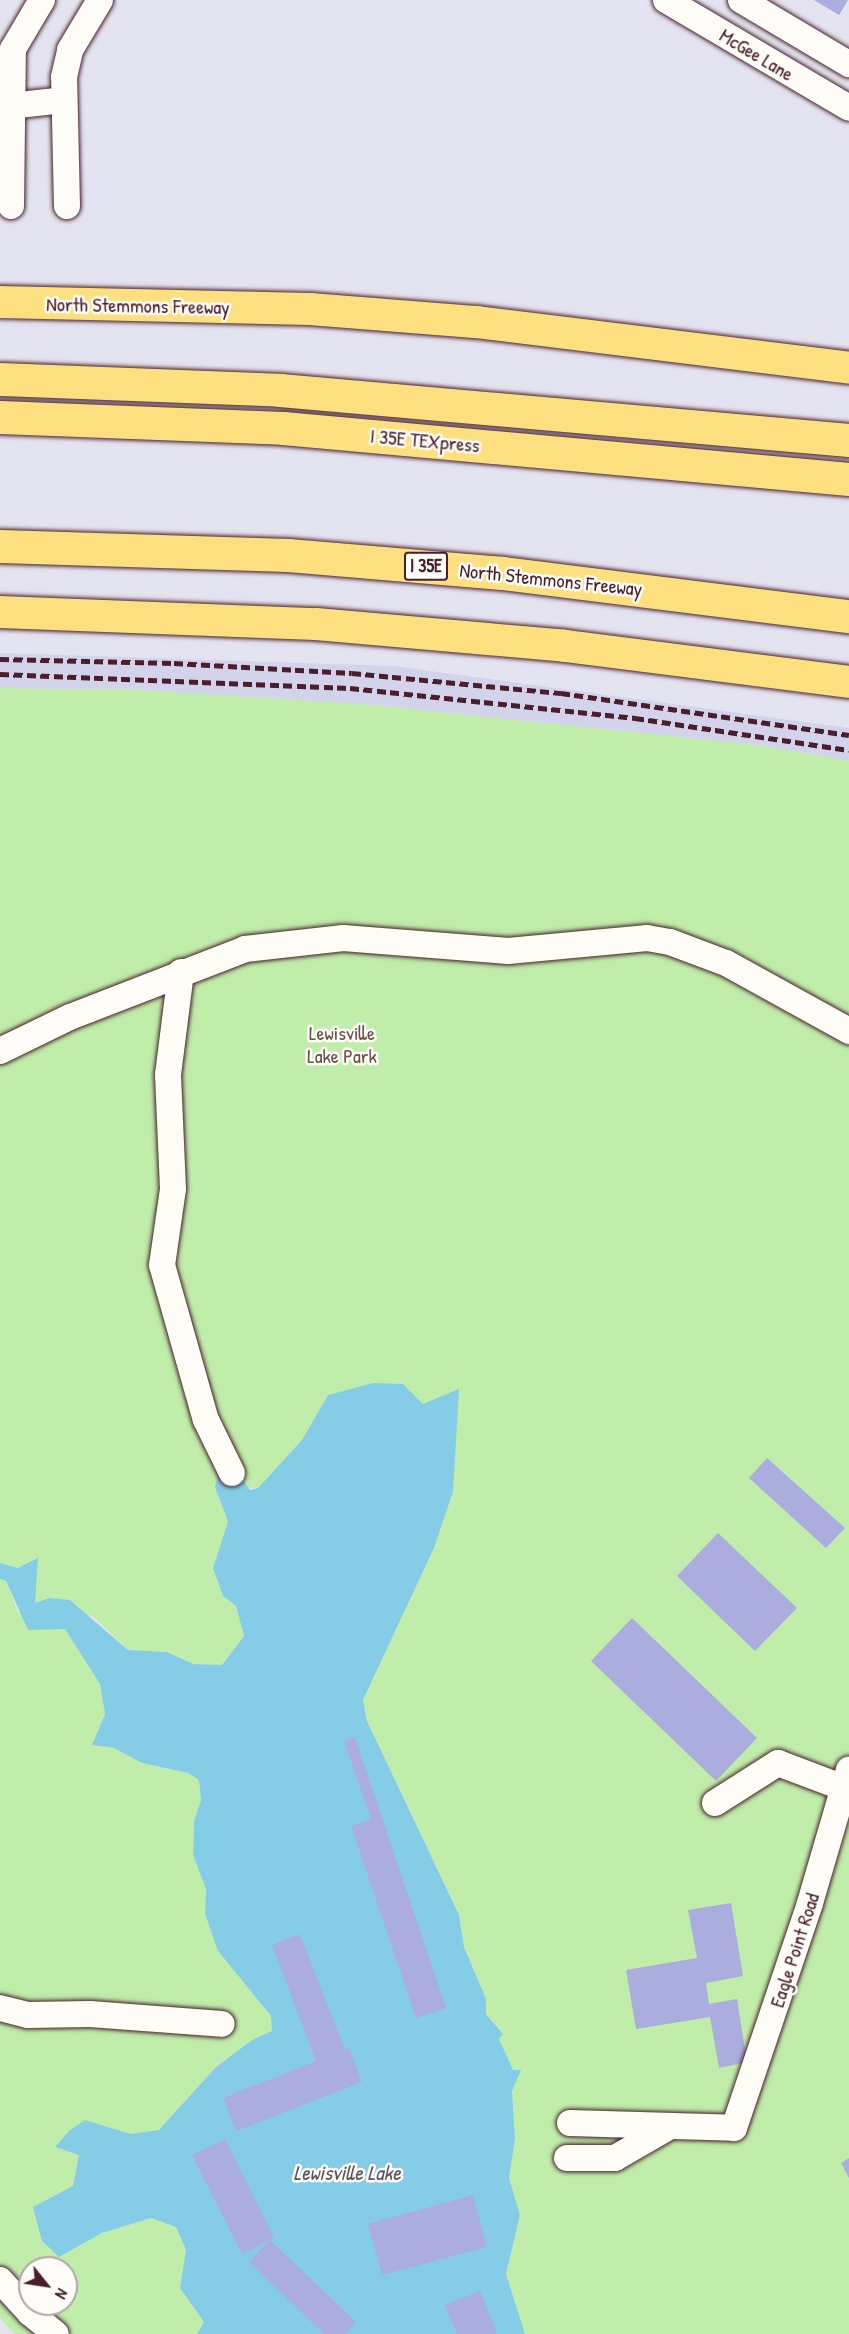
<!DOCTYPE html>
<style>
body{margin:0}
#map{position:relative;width:849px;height:2334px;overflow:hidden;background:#e4e4f0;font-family:"Patrick Hand",sans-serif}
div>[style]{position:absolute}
.built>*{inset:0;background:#d3d4eb}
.green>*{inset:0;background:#c0edaa}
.water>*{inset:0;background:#85cde6}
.building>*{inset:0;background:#aaadde}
.roads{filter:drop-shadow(0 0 2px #4a1f2b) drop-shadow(0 0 2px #4a1f2b)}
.minor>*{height:26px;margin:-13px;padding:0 13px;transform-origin:13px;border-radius:13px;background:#fdfcf7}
.major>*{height:32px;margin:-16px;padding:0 16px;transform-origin:16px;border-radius:16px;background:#fce080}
.highway>*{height:33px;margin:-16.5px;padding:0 16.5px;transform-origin:16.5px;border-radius:16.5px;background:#fce080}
.rail>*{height:4.5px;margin-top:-2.25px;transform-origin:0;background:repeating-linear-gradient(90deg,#4a1f2b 0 9px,transparent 0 13.5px)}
span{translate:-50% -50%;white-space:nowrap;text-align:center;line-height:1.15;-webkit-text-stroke:5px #fdfcf7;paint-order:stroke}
.shield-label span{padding:2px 4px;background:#fdfcf7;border:2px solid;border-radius:4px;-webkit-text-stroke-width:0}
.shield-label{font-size:18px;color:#4a1f2b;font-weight:700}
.street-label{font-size:20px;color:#4a1f2b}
.park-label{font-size:20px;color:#68524b}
.water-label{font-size:21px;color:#5c5363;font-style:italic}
.north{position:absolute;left:18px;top:2256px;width:60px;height:60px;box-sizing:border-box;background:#fdfcf7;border:2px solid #b5a4a5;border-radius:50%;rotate:120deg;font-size:16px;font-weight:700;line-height:24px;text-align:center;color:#4a1f2b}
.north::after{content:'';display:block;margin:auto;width:21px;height:27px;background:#4a1f2b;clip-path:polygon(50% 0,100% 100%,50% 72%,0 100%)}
</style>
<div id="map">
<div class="built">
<div style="clip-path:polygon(0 653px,394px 666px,849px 728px,849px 761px,757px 745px,361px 704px,135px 690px,0 688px)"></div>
</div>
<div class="green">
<div style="clip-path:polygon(0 688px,135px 690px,361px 704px,757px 745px,849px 761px,849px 2334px,525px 2334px,506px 2274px,520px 2215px,509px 2178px,515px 2139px,512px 2091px,520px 2070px,513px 2071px,499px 2039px,503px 2034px,486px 2014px,486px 1999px,464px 1947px,459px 1915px,367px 1721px,363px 1700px,434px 1548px,453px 1492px,454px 1444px,423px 1404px,328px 1395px,302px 1440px,258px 1488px,215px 1487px,228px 1522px,213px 1568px,223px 1596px,236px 1606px,244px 1636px,222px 1665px,193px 1664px,167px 1652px,128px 1650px,94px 1617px,49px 1598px,35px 1603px,18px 1568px,0 1563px)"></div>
<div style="clip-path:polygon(evenodd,0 1579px,6px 1581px,18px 1612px,65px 1629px,100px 1684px,105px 1714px,92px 1745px,114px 1748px,142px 1763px,188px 1773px,199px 1780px,201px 1800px,194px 1822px,193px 1855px,206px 1889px,205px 1915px,218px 1951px,271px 2016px,272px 2031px,252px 2040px,216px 2067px,159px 2131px,131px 2134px,85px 2120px,55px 2147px,80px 2154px,59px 2257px,102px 2233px,151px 2218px,176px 2227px,186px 2250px,180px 2288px,204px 2322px,197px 2334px,15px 2334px,0 2318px,0 1579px,30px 2268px,66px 2268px,66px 2304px,30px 2304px,30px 2268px)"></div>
</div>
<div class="water">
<div style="clip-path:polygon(373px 1383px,403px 1384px,423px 1404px,459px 1389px,453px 1492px,434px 1548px,363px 1700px,367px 1721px,459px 1915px,464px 1947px,486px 1999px,486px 2014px,503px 2034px,499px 2039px,513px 2070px,521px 2070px,512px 2091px,515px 2139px,509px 2178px,520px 2215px,506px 2274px,525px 2334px,197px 2334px,204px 2322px,180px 2288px,186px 2250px,176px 2227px,151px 2218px,102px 2233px,59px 2257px,42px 2241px,33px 2207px,73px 2186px,79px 2155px,55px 2147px,69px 2131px,85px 2120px,131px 2134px,159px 2130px,216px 2067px,252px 2040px,272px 2031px,271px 2016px,218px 1951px,205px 1914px,206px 1889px,193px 1855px,194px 1821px,201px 1800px,199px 1780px,188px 1773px,142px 1763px,114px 1748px,92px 1745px,105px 1714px,100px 1684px,65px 1629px,28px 1630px,6px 1581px,0 1579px,0 1563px,18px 1568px,38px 1558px,35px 1603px,49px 1598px,70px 1600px,128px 1650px,167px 1652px,193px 1664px,222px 1665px,244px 1636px,236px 1606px,223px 1596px,213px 1568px,228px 1522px,215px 1487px,218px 1476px,226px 1472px,240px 1476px,250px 1490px,258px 1488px,302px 1440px,328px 1395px)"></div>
</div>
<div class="building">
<div style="clip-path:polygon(814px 0,848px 0,839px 15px)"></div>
<div style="clip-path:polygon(767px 1458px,845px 1528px,826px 1548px,749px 1478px)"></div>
<div style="clip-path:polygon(718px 1533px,797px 1608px,755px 1651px,677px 1576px)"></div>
<div style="clip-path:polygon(632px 1618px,757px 1738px,716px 1781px,591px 1661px)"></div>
<div style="clip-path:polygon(355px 1737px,446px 2008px,416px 2018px,351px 1826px,371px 1819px,344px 1741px)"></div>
<div style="clip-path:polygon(731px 1903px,743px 1976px,706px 1983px,709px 2004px,737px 1999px,747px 2062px,719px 2068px,710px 2017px,636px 2029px,626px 1970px,697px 1958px,688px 1910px)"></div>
<div style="clip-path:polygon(300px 1934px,345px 2050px,349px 2048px,362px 2082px,236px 2131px,223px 2098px,316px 2061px,272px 1945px)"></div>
<div style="clip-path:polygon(225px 2139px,274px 2238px,242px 2254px,192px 2155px)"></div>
<div style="clip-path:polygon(849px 2158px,849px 2178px,841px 2163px)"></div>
<div style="clip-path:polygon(473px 2195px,487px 2247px,382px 2275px,368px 2224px)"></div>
<div style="clip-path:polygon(270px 2240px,356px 2322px,345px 2334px,324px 2334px,249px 2262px)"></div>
<div style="clip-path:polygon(480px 2291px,497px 2334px,457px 2334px,445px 2305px)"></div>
</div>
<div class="roads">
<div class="minor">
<div style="left:666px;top:0;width:212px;rotate:30.5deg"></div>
<div style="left:741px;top:0;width:126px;rotate:30.7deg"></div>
<div style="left:0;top:107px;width:64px;rotate:-6.2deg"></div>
<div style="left:11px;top:206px;width:157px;rotate:-89.3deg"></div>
<div style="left:13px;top:49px;width:57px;rotate:-59.4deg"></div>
<div style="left:67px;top:206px;width:129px;rotate:-91.3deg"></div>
<div style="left:64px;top:77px;width:28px;rotate:-77deg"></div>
<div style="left:70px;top:50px;width:58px;rotate:-59deg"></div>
<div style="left:181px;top:972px;width:104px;rotate:97.2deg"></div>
<div style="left:168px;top:1075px;width:114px;rotate:87.5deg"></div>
<div style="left:173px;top:1189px;width:77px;rotate:98.2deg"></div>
<div style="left:162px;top:1265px;width:161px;rotate:74.2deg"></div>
<div style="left:206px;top:1420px;width:59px;rotate:63.9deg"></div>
<div style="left:0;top:1051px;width:78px;rotate:-25.9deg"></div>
<div style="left:70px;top:1017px;width:188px;rotate:-21.2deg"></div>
<div style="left:245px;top:949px;width:99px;rotate:-6.4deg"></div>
<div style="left:343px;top:938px;width:166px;rotate:4.5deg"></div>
<div style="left:508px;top:951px;width:140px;rotate:-5.3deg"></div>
<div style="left:647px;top:938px;width:23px;rotate:10deg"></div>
<div style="left:670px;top:942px;width:60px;rotate:20.6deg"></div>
<div style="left:726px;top:963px;width:141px;rotate:28.9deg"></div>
<div style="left:715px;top:1803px;width:75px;rotate:-32.4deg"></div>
<div style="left:778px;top:1763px;width:71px;rotate:20.7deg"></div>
<div style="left:0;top:2008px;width:29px;rotate:14deg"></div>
<div style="left:28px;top:2015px;width:62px;rotate:-0.9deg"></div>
<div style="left:90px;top:2014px;width:132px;rotate:4.3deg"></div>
<div style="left:570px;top:2123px;width:164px;rotate:1.7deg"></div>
<div style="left:734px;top:2128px;width:237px;rotate:-71.3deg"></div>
<div style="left:810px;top:1903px;width:139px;rotate:-73.7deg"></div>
<div style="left:567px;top:2158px;width:48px"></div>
<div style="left:615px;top:2158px;width:60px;rotate:-30deg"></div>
<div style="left:0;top:2280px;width:45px;rotate:47.7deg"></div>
<div style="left:30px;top:2313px;width:33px;rotate:39deg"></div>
</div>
<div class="major">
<div style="left:0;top:302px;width:310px;rotate:1.3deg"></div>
<div style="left:310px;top:309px;width:168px;rotate:4.5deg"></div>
<div style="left:477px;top:322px;width:375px;rotate:7deg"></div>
<div style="left:0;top:612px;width:316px;rotate:2.2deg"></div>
<div style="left:316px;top:624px;width:250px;rotate:5deg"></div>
<div style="left:565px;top:646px;width:286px;rotate:7.2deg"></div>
</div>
<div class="highway">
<div style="left:0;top:379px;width:280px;rotate:2.2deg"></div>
<div style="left:280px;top:390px;width:571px;rotate:5.02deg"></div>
<div style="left:0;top:417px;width:283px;rotate:2.2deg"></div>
<div style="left:283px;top:428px;width:568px;rotate:5.15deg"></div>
<div style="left:0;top:546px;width:288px;rotate:1.8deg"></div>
<div style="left:288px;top:555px;width:215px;rotate:4.8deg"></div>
<div style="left:502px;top:573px;width:350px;rotate:7.1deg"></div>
</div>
</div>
<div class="rail">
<div style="left:0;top:659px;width:174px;rotate:1.3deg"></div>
<div style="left:174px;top:663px;width:178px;rotate:3.2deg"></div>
<div style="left:352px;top:673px;width:210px;rotate:5.5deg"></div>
<div style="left:561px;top:693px;width:291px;rotate:8.3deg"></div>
<div style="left:0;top:674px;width:350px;rotate:2.3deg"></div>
<div style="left:350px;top:688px;width:287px;rotate:6deg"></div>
<div style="left:635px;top:718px;width:216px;rotate:8.5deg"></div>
</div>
<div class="shield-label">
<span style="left:426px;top:566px">I 35E</span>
</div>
<div class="street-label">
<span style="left:757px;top:54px;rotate:31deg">McGee Lane</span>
<span style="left:138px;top:305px;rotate:1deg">North Stemmons Freeway</span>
<span style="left:425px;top:440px;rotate:5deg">I 35E TEXpress</span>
<span style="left:551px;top:579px;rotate:6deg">North Stemmons Freeway</span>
<span style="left:794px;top:1950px;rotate:-72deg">Eagle Point Road</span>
</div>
<div class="park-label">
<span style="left:342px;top:1044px">Lewisville<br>Lake Park</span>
</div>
<div class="water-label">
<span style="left:347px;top:2173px">Lewisville Lake</span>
</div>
<div class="north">N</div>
</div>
